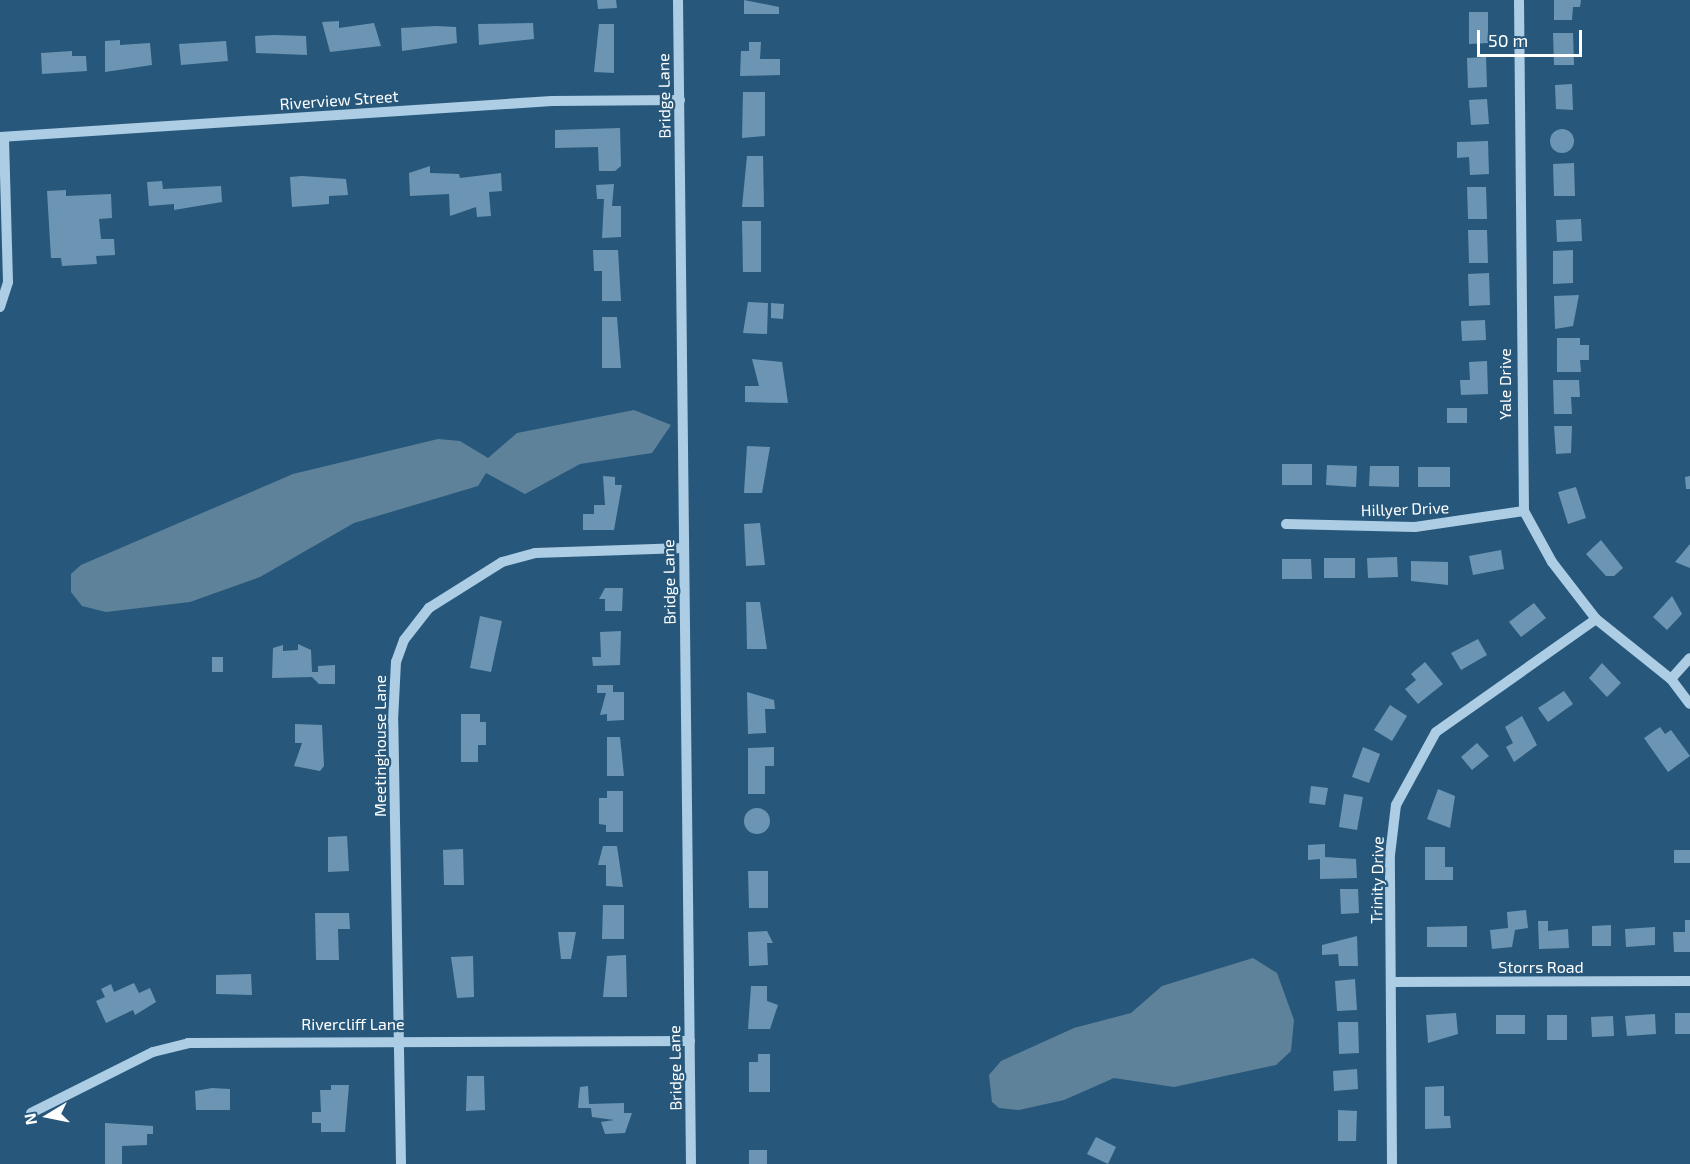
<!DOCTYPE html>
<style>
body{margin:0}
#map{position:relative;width:1690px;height:1164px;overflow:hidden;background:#27587b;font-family:"Exo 2",sans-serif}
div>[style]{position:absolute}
.water>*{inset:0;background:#5f829b}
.building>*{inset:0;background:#6c95b3}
.round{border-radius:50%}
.minor>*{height:10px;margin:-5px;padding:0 5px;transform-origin:5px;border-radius:5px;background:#accde4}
span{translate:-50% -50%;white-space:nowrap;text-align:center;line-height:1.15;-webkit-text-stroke:4.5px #27587b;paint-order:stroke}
.street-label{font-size:16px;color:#fff}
.north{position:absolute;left:18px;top:1086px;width:60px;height:60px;-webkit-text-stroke:4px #27587b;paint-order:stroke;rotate:260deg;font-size:16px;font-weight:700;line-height:24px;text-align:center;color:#fff}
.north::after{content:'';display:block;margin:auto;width:21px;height:27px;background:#fff;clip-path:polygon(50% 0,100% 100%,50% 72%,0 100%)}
.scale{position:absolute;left:1477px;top:30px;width:105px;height:27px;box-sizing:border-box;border:3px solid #fff;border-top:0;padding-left:8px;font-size:18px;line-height:21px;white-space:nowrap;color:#fff;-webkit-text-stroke:4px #27587b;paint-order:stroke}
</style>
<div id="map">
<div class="water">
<div style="clip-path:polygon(634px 410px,671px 425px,652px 453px,580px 464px,525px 494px,486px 473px,478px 486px,354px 523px,260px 577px,190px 602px,106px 612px,82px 606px,71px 592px,71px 574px,81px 565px,293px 474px,438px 439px,460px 441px,488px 458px,517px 433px)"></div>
<div style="clip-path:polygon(1253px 958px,1277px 973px,1294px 1020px,1291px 1051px,1276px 1065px,1174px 1087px,1114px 1078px,1064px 1100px,1019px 1110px,999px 1108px,992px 1102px,989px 1075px,1001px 1061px,1074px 1028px,1131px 1013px,1162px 986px)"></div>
</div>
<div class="building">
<div style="clip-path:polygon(597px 0,616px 0,617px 8px,598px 9px)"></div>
<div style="clip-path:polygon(744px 0,779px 7px,779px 14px,744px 14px)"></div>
<div style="clip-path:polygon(1554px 0,1581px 0,1580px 7px,1573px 7px,1572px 20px,1554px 20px)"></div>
<div style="clip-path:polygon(1469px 12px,1488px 12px,1488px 43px,1469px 44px)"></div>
<div style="clip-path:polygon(339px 21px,339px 28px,374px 23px,381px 46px,330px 52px,322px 22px)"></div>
<div style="clip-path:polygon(533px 23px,534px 39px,479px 45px,478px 24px)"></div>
<div style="clip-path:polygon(599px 24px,614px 24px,614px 73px,594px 72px)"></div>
<div style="clip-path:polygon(436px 26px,456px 27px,457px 43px,402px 51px,401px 28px)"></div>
<div style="clip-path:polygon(1553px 33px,1573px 33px,1574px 65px,1554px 65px)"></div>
<div style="clip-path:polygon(274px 35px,306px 36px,307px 55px,256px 53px,255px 36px)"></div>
<div style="clip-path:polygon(120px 40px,120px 45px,150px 43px,152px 65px,105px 72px,105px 41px)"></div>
<div style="clip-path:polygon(226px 41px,228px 61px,181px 65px,179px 44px)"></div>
<div style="clip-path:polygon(749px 42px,761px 42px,760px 59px,780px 59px,780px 75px,740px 76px,741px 51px,749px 51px)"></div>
<div style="clip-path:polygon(72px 51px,72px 56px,86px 56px,87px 71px,42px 74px,41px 53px)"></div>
<div style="clip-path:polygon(1486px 57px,1487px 87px,1468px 88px,1467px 58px)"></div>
<div style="clip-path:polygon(1572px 84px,1573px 110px,1556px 109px,1555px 85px)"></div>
<div style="clip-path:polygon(743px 92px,765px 92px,765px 136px,742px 138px)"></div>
<div style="clip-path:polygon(1487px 99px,1489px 124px,1471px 125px,1469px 100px)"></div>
<div style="clip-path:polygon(620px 128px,621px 166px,615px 171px,599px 171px,598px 147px,555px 148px,555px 130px)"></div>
<div class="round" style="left:1550px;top:129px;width:24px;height:24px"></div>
<div style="clip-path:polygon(1488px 141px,1489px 174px,1470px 175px,1469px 157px,1457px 158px,1457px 142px)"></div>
<div style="clip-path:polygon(747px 156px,763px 156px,764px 207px,742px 207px)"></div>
<div style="clip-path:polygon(1574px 163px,1575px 196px,1554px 196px,1553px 164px)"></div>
<div style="clip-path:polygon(430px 166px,430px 173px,459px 174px,460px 178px,501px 173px,502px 191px,489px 192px,491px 216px,477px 217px,476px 207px,450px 216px,449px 194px,410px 196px,409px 173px)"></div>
<div style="clip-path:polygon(302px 176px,346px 179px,348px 195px,329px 196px,329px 204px,292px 207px,290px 177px)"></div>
<div style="clip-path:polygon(162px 181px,163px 189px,221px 186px,222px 202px,174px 210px,174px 204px,149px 206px,147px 182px)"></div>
<div style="clip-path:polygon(614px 184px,612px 206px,621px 206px,621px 237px,602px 238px,604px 199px,597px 199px,596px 185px)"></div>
<div style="clip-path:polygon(1467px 187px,1486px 187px,1487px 219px,1468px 219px)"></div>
<div style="clip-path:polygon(66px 190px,66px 196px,111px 194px,112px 218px,99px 219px,101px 239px,114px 239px,115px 255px,96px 256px,97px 264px,62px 266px,61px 258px,51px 258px,47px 191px)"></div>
<div style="clip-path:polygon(1581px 219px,1582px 241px,1557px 242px,1556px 220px)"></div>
<div style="clip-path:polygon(742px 221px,761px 221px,761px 272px,743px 272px)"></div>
<div style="clip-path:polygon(1468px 230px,1487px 230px,1488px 263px,1469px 263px)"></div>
<div style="clip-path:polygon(593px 250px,618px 250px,621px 301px,602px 301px,602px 271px,594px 271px)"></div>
<div style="clip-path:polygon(1573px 250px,1573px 283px,1553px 284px,1553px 251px)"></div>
<div style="clip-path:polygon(1489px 273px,1490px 305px,1469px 306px,1468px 274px)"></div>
<div style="clip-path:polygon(1579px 295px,1573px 326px,1555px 329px,1554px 296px)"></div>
<div style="clip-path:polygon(748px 302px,768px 303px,767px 334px,743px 333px)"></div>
<div style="clip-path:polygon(771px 303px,784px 304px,783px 319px,771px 318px)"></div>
<div style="clip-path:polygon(602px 317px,617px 317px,621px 368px,602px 368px)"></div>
<div style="clip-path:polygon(1485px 320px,1486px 340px,1462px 341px,1461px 321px)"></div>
<div style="clip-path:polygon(1557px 338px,1580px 338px,1580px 345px,1589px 345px,1589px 360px,1580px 360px,1581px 372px,1557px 372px)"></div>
<div style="clip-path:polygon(752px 359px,782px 362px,788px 403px,745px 402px,745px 386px,759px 386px)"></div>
<div style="clip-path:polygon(1487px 361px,1488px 394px,1461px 395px,1460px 380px,1470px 380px,1469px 362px)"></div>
<div style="clip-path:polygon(1553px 380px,1579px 380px,1580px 397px,1571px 397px,1572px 414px,1554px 414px)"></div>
<div style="clip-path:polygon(1447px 408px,1467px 408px,1467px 423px,1447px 423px)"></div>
<div style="clip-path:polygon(1554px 426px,1572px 426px,1571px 453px,1556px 454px)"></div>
<div style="clip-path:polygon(747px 446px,770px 447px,762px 493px,744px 493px)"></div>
<div style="clip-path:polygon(1282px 464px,1312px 464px,1312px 485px,1282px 485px)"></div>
<div style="clip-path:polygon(1327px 465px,1357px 466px,1356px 487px,1326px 485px)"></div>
<div style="clip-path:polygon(1370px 466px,1399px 466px,1399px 487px,1369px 486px)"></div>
<div style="clip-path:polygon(1418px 467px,1450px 467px,1450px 487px,1418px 487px)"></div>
<div style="clip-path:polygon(603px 476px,615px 477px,615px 485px,622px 485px,614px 530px,583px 530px,583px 514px,594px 514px,594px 505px,605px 505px)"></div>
<div style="clip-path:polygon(1690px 476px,1690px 489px,1686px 489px,1685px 477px)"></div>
<div style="clip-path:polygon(1576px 487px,1586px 518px,1568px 524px,1558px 492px)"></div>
<div style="clip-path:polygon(760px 523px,765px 565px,746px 566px,744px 524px)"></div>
<div style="clip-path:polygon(1601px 540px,1623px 568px,1614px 576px,1606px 576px,1586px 554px)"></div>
<div style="clip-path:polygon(1690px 544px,1690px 568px,1675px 562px)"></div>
<div style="clip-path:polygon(1501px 550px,1504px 569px,1473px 575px,1469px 556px)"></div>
<div style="clip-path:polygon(1397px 557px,1398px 577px,1368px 578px,1367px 558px)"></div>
<div style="clip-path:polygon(1324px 558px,1355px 558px,1355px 578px,1324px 578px)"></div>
<div style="clip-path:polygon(1282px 559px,1311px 559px,1312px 579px,1282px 579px)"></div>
<div style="clip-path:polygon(1411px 561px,1448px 562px,1448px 585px,1411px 581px)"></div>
<div style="clip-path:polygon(605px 588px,623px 588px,622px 611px,605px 611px,605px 599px,599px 599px)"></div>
<div style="clip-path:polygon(1672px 596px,1682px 614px,1667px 630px,1653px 617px)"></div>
<div style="clip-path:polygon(746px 602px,760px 602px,767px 649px,747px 649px)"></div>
<div style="clip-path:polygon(1534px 603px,1546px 618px,1521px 637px,1509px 622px)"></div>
<div style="clip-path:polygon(480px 616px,502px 621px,491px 672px,470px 668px)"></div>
<div style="clip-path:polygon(621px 631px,620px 665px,593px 666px,592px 657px,601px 657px,600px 632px)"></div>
<div style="clip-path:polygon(1478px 639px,1487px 655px,1461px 670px,1451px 653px)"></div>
<div style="clip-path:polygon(298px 644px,311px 650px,312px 672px,318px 672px,318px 666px,335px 665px,335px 684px,319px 684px,312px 677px,272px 678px,273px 648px,283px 645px,283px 651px,298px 650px)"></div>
<div style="clip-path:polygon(212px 657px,223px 657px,223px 672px,212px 672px)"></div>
<div style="clip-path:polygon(1425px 662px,1443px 684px,1418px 704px,1405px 689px,1416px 680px,1411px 674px)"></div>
<div style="clip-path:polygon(1602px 663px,1621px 683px,1607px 697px,1589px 678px)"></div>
<div style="clip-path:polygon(597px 685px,613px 685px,613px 692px,624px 692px,624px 720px,607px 721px,607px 714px,600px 715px,606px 693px,597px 693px)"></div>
<div style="clip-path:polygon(1564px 691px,1573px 704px,1548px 722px,1538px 708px)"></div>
<div style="clip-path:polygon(747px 692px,774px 700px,775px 709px,765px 709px,766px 733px,748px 734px)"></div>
<div style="clip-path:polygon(1390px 705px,1407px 716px,1392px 741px,1374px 730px)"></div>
<div style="clip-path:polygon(461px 714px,480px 714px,480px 722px,486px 722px,486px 745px,478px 745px,478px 762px,461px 762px)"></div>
<div style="clip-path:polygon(1522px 716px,1537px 745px,1514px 762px,1506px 747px,1513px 743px,1505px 727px)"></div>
<div style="clip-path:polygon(295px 724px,322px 725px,324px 766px,320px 771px,294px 766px,302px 743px,295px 743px)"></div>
<div style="clip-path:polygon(1660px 727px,1665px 734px,1671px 730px,1690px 756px,1668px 772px,1644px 738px)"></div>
<div style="clip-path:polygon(607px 737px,620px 737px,624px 776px,607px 776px)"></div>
<div style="clip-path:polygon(1477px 743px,1489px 756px,1472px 770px,1461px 757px)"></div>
<div style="clip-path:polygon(774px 747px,774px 766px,765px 766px,765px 794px,748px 794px,748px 748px)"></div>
<div style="clip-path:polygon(1363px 747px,1380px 754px,1369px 783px,1352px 777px)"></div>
<div style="clip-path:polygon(1311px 786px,1328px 788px,1325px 805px,1309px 803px)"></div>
<div style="clip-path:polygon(1438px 789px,1455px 796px,1450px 828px,1427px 819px)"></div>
<div style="clip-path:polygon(607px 791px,623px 791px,623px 832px,606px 832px,606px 825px,599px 824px,599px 798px,607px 798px)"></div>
<div style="clip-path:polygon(1344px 794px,1363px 797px,1357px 830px,1339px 827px)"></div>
<div class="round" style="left:744px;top:808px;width:26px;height:26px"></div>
<div style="clip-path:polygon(347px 836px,349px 871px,328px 872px,328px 837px)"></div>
<div style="clip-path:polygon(1325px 844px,1325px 857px,1356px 859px,1357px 878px,1320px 879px,1320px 859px,1308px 860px,1308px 845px)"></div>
<div style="clip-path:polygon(603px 846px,617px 846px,623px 887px,606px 886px,606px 865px,598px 865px)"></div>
<div style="clip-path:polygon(1425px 847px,1445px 847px,1445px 867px,1453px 867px,1453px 880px,1425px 880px)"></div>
<div style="clip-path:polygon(463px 849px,464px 885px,444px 885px,443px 850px)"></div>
<div style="clip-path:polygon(1674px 850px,1690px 850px,1690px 863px,1674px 863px)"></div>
<div style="clip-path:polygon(748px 871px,768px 871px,768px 908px,749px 908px)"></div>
<div style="clip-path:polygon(1340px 889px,1358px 889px,1359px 913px,1341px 914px)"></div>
<div style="clip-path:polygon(603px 905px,624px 905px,624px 939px,602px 939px)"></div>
<div style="clip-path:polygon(1526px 910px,1528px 928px,1515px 930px,1512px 947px,1492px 949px,1490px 930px,1508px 928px,1507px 912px)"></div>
<div style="clip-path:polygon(315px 913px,349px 913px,350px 929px,338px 929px,339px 960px,316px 960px)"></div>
<div style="clip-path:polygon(1685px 920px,1690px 920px,1690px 952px,1674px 952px,1673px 932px,1685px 932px)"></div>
<div style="clip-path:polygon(1538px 921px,1548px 921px,1548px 931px,1568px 929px,1569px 948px,1539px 949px)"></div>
<div style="clip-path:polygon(1611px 925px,1611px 946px,1592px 946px,1592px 926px)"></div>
<div style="clip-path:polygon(1467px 926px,1467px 947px,1427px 947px,1427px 927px)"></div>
<div style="clip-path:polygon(1655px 927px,1655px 945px,1626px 947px,1625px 929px)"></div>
<div style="clip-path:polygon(767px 931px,773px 943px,767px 943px,768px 965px,749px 966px,748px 932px)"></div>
<div style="clip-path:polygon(558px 932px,576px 932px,571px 959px,561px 959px)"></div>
<div style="clip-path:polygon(1357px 936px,1358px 966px,1339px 966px,1338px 954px,1322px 955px,1322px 945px)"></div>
<div style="clip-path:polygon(626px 955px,627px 997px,603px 997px,607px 956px)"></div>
<div style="clip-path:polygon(473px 956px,474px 997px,457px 998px,451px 957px)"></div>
<div style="clip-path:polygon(251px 974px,252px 995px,216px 994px,216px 975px)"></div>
<div style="clip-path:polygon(1355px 979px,1357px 1010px,1337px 1011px,1335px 981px)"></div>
<div style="clip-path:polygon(134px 983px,139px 993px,150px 988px,156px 1002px,135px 1015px,133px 1010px,106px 1023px,96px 1001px,105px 997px,101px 989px,111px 984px,114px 992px)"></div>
<div style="clip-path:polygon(751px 986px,767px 986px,767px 1001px,778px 1005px,770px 1029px,748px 1029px)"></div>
<div style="clip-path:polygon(1456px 1013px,1458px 1034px,1428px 1043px,1426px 1015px)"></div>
<div style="clip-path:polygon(1675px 1013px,1690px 1013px,1690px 1034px,1675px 1034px)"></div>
<div style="clip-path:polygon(1655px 1014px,1656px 1034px,1627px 1036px,1625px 1016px)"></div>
<div style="clip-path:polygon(1496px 1015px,1525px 1015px,1525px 1034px,1496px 1034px)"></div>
<div style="clip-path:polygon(1547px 1015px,1567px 1015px,1567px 1040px,1547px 1040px)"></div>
<div style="clip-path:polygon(1613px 1016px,1614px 1036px,1592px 1037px,1591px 1017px)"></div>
<div style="clip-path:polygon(1338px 1022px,1358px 1022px,1359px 1053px,1339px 1054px)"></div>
<div style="clip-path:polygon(758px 1054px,770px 1054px,770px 1092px,749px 1092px,749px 1062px,758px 1062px)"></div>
<div style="clip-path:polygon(1357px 1069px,1358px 1089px,1334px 1091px,1333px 1071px)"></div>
<div style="clip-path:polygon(467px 1076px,484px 1076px,485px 1110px,466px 1111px)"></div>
<div style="clip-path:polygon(331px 1085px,349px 1085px,345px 1132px,321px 1132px,321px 1123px,312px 1123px,312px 1112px,321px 1112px,320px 1090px,331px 1090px)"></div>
<div style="clip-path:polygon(588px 1086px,589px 1104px,624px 1103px,624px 1113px,632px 1113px,625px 1133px,605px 1134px,601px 1122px,614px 1120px,592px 1117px,591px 1108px,578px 1108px,580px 1087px)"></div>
<div style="clip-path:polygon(1444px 1086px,1444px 1116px,1450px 1116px,1451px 1128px,1425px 1129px,1425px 1087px)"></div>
<div style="clip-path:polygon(212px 1088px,230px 1089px,230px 1110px,196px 1110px,195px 1091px)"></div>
<div style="clip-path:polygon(1338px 1110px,1357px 1111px,1356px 1141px,1338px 1141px)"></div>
<div style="clip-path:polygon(105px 1123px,153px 1126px,153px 1134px,147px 1134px,147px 1145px,122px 1146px,122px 1164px,105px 1164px)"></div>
<div style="clip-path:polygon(1096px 1137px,1116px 1147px,1108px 1164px,1087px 1154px)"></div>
<div style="clip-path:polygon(749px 1150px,767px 1150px,767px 1164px,749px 1164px)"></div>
</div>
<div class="minor">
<div style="left:678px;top:0;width:1164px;rotate:89.36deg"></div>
<div style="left:1519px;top:0;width:511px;rotate:89.44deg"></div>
<div style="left:1524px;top:511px;width:58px;rotate:61.2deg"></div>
<div style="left:1552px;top:562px;width:72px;rotate:52.3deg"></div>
<div style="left:1596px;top:619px;width:96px;rotate:38.7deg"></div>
<div style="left:1671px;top:679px;width:31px;rotate:53deg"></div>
<div style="left:0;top:137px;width:553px;rotate:-3.73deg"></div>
<div style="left:552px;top:101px;width:128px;rotate:-0.4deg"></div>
<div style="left:0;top:307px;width:26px;rotate:-72deg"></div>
<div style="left:8px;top:282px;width:145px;rotate:-91.6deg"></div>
<div style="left:1286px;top:524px;width:129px;rotate:1.3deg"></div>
<div style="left:1415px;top:527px;width:110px;rotate:-8.4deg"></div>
<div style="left:1671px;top:679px;width:28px;rotate:-48deg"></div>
<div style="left:1391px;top:982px;width:299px;rotate:-0.2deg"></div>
<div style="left:31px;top:1113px;width:136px;rotate:-26.6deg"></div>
<div style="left:153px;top:1052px;width:36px;rotate:-14deg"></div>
<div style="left:188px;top:1043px;width:502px;rotate:-0.23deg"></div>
<div style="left:401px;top:1164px;width:443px;rotate:-91deg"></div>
<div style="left:393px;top:721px;width:59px;rotate:-87.1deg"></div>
<div style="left:396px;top:662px;width:23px;rotate:-70deg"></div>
<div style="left:404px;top:640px;width:41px;rotate:-52deg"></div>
<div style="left:429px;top:608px;width:86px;rotate:-32.2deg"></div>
<div style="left:502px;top:562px;width:34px;rotate:-15deg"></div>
<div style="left:535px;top:553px;width:149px;rotate:-1.9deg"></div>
<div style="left:1392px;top:1164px;width:309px;rotate:-90.4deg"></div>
<div style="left:1390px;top:855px;width:50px;rotate:-83.2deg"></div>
<div style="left:1396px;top:805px;width:83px;rotate:-61.3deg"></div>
<div style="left:1436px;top:732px;width:196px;rotate:-35.2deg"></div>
</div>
<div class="street-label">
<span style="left:664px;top:96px;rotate:-91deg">Bridge Lane</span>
<span style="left:339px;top:100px;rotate:-4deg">Riverview Street</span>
<span style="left:1505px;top:384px;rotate:-90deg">Yale Drive</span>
<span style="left:1405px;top:509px;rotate:-2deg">Hillyer Drive</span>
<span style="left:669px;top:582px;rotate:-91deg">Bridge Lane</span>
<span style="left:380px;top:746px;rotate:-90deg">Meetinghouse Lane</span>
<span style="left:1377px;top:880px;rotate:-89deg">Trinity Drive</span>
<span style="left:1541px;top:967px">Storrs Road</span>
<span style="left:353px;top:1024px">Rivercliff Lane</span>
<span style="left:675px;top:1068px;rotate:-91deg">Bridge Lane</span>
</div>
<div class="north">N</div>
<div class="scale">50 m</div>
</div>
